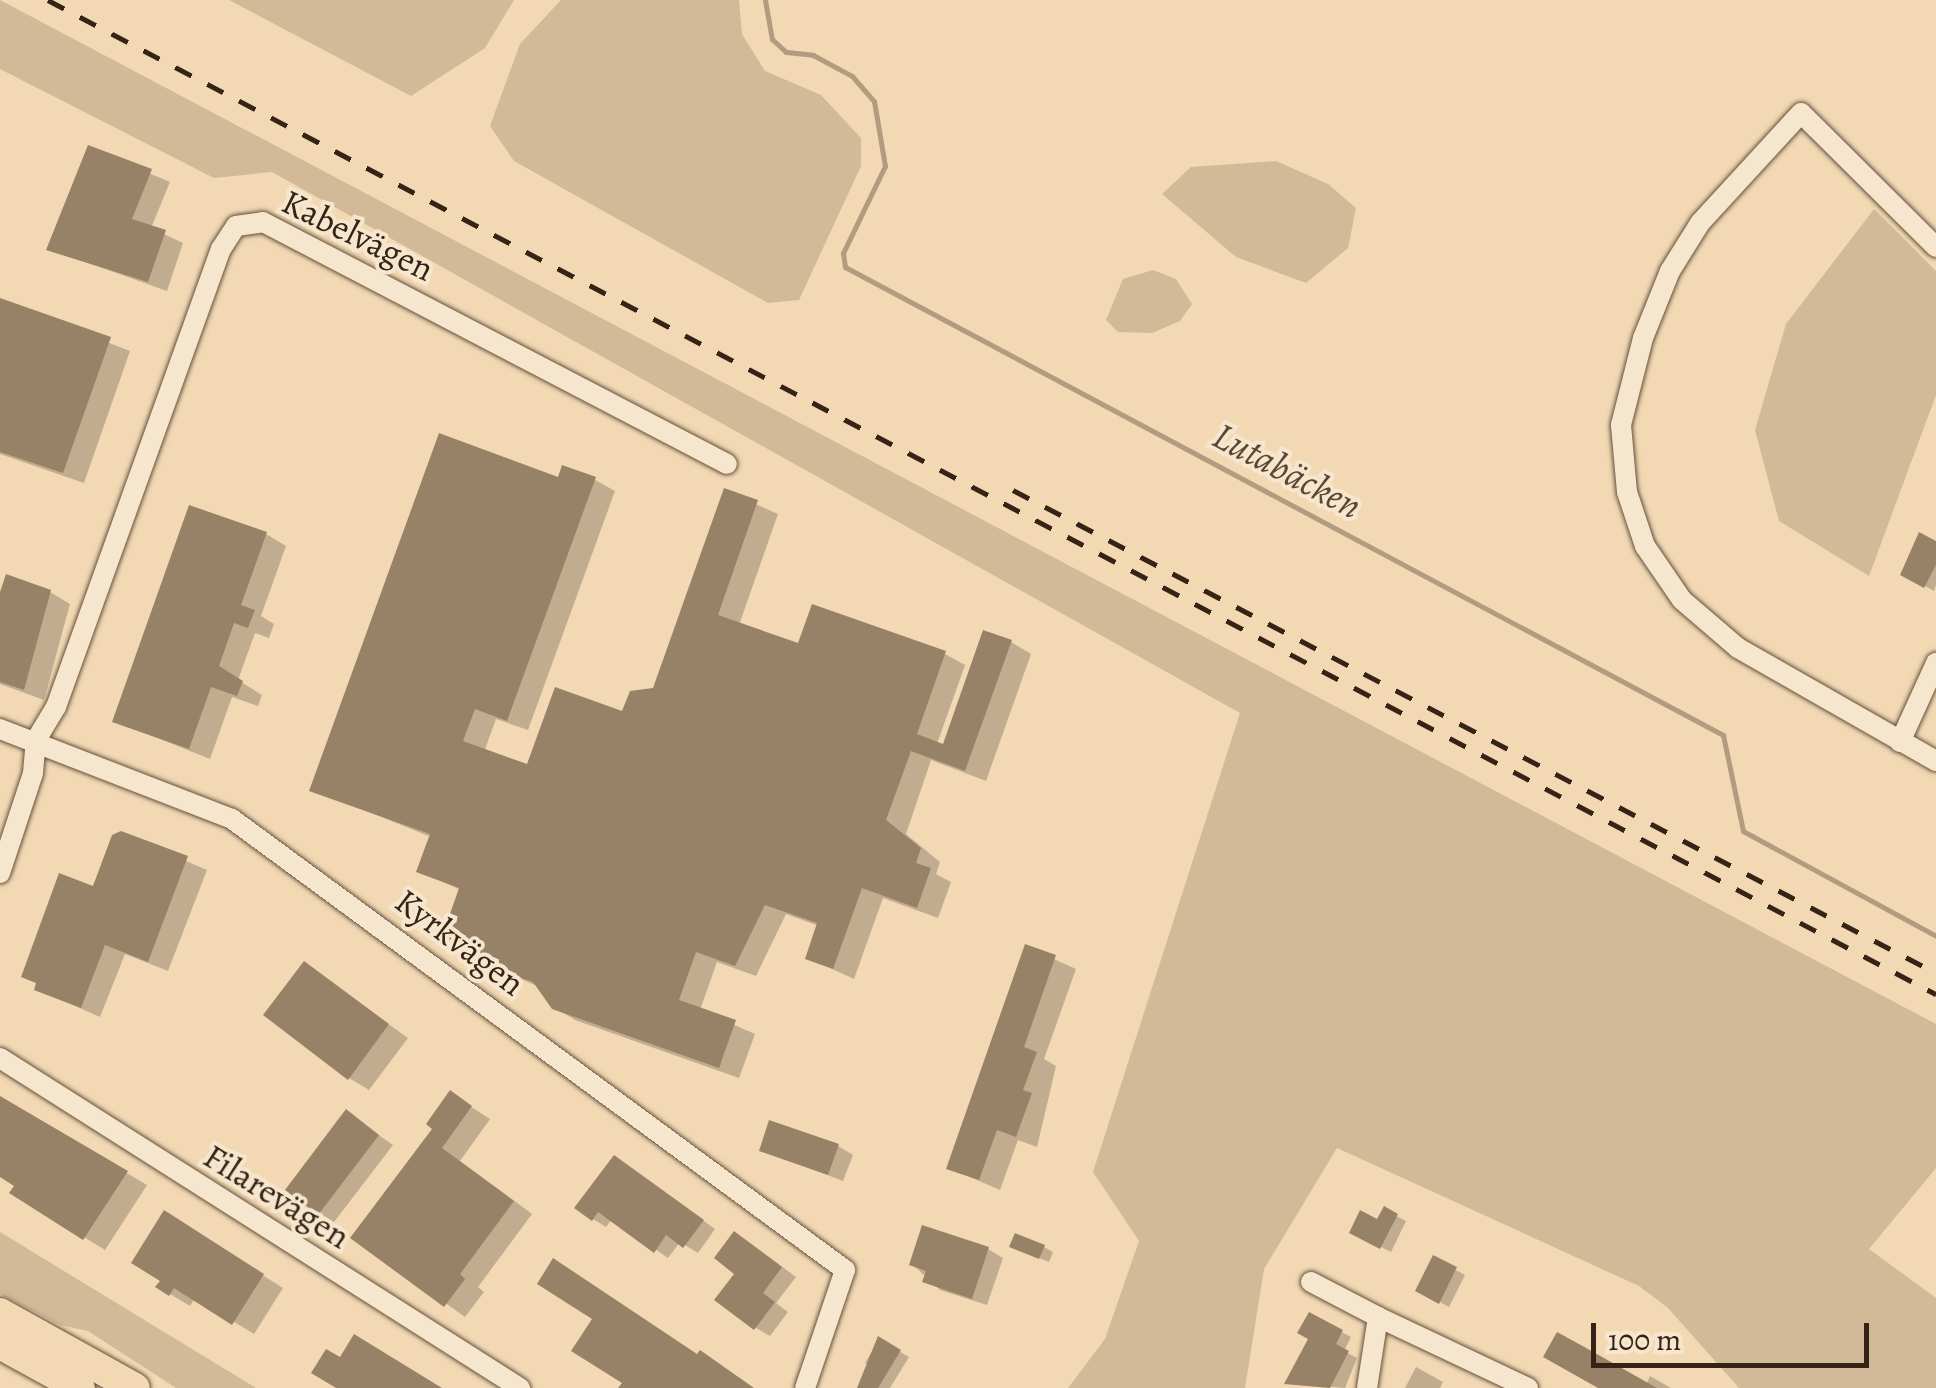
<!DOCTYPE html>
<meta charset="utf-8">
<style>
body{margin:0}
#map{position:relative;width:1936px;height:1388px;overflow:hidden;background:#f2d8b3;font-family:Alegreya,serif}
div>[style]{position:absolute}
.green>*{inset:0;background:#d2b998}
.shadow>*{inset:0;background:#0003}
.stream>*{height:5px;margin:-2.5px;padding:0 2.5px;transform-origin:2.5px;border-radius:2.5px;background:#b29b7e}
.building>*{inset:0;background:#978268}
.roads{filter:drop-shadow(0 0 2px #64513d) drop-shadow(0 0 2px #64513d)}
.minor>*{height:20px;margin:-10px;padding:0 10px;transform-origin:10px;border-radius:10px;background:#f7e6ce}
.highway>*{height:30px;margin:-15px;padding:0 15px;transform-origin:15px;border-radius:15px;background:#f2d8b3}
.rail>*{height:5px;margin-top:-2.5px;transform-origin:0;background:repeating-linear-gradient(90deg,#352416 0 18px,transparent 0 36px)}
span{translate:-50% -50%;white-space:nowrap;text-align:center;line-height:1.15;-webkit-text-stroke:8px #f7e6ce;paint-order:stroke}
.street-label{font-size:35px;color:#352416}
.water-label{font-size:38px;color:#5a4835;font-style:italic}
.scale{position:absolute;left:1591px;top:1323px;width:278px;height:45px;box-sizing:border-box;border:5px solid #352416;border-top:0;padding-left:12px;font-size:30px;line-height:35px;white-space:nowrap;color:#352416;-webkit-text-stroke:8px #f7e6ce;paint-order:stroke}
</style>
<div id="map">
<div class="green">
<div style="clip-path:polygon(0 0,1936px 1024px,1936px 1168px,1869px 1249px,1936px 1298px,1936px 1388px,1739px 1388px,1668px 1308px,1639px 1286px,1337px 1148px,1264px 1269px,1245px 1388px,1068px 1388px,1105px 1339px,1139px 1241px,1093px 1172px,1240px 713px,272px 172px,214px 178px,0 69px)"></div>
<div style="clip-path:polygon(229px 0,514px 0,485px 48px,411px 96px)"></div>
<div style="clip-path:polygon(561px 0,739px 0,742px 34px,765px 71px,821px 95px,861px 138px,861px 166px,799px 300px,768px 303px,514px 161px,490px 126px,520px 44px)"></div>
<div style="clip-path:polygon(1276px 161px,1328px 184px,1356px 208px,1348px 248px,1306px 283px,1236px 257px,1162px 194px,1191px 167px)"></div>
<div style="clip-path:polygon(1874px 209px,1936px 271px,1936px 395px,1869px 576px,1779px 521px,1755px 430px,1786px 324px)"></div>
<div style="clip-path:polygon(1153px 270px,1176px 279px,1192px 304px,1180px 321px,1152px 333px,1118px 332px,1106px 320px,1123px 279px)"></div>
<div style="clip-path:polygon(0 1232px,256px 1388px,176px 1388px,88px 1331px,60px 1325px,0 1294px)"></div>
</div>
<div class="shadow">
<div style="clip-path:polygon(89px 148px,170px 182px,151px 228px,183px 243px,167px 291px,49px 249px)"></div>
<div style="clip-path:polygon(0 301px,130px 351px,84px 483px,0 454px)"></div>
<div style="clip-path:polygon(560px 480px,595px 480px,615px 491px,528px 730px,496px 719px,484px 752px,529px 768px,655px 690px,726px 491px,778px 514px,739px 625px,800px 646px,945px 654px,965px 665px,937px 744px,945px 747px,1011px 642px,1031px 654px,986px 781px,931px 760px,906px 834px,940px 862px,936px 874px,951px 882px,938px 918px,883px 898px,854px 979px,808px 958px,819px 926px,786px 914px,756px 976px,717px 962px,700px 1010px,755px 1034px,739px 1078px,575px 1020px,554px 1007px,539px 987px,488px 964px,461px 890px,419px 871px,431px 837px,312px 789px)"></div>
<div style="clip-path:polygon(266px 534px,286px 546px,261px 616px,274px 624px,269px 638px,255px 633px,238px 680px,262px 695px,258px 706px,232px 697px,210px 759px,115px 721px)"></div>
<div style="clip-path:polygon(1936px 544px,1936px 585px,1934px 591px,1903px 574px)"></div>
<div style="clip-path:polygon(50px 592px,70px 604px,44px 700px,0 684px,0 600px)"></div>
<div style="clip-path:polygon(121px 833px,207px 870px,168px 971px,125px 954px,100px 1017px,37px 989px)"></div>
<div style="clip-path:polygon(1027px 947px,1076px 969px,1044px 1059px,1056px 1066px,1037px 1147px,1018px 1140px,1000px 1190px,949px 1168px)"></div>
<div style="clip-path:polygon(304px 964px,408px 1038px,369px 1090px,349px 1078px)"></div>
<div style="clip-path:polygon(451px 1094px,490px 1119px,460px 1161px,532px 1214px,478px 1287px,484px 1292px,465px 1317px,354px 1238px,435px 1128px)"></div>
<div style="clip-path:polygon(2px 1100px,147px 1185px,105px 1250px,12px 1192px,17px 1185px,0 1175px)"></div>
<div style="clip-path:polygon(347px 1113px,393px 1145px,334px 1222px,319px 1213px)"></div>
<div style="clip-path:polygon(838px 1146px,853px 1155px,843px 1181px,762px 1150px)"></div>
<div style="clip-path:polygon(628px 1166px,715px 1229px,698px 1253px,680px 1242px,668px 1258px,612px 1219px,606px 1227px,593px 1219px)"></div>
<div style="clip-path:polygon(1385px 1210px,1406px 1221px,1391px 1252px,1352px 1232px,1379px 1222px)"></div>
<div style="clip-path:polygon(185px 1226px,283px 1288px,254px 1334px,195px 1298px,190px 1306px,170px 1294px)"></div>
<div style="clip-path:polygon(750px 1243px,796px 1277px,776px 1303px,788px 1312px,770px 1336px,756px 1328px,738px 1273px)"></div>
<div style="clip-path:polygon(1044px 1247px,1053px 1252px,1049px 1262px,1022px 1251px)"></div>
<div style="clip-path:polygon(988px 1249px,1003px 1258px,987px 1305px,940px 1290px,912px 1264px)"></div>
<div style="clip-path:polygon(1434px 1258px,1465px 1275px,1449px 1307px,1418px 1290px)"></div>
<div style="clip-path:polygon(1310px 1315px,1351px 1337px,1344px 1351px,1357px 1358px,1345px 1388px,1288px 1383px,1311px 1338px)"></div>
<div style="clip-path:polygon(879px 1340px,909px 1357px,890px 1388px,872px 1388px,872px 1367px,865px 1363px)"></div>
<div style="clip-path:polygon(1416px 1367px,1443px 1382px,1440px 1388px,1405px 1388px)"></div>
<div style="clip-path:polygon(1650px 1376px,1671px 1388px,1598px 1388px,1646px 1385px)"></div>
</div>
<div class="stream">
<div style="left:765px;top:0;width:40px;rotate:80deg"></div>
<div style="left:772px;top:39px;width:19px;rotate:43deg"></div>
<div style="left:786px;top:52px;width:27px;rotate:6deg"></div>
<div style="left:813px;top:55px;width:44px;rotate:28.3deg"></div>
<div style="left:852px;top:76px;width:33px;rotate:49deg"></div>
<div style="left:874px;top:101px;width:66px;rotate:80.4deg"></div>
<div style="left:885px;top:166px;width:97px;rotate:115.8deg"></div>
<div style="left:843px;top:253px;width:14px;rotate:82deg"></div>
<div style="left:845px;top:267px;width:995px;rotate:28.06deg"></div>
<div style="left:1723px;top:735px;width:98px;rotate:78.2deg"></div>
<div style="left:1743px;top:831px;width:220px;rotate:28.5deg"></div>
</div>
<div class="building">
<div style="clip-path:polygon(88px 145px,152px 169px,132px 219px,166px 230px,148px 282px,46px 250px)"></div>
<div style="clip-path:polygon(0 298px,111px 337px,63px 473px,0 452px)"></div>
<div style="clip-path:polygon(439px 433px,558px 477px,562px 465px,596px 477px,507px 721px,475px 709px,463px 741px,527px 764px,555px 687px,622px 711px,630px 691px,653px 688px,724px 488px,758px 500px,718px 615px,798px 643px,812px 604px,946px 651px,917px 734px,943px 744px,983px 630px,1012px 640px,965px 771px,911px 751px,886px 820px,921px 848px,916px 863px,931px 868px,917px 908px,862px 888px,833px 969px,805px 959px,817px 923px,765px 905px,735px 966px,696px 952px,679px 1000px,736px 1020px,719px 1068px,552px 1009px,533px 982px,486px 966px,443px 934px,459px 888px,416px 872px,430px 834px,309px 791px)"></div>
<div style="clip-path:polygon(189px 505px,267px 532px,241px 605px,255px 610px,248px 628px,234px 623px,219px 666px,243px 681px,237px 696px,211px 687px,189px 749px,112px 722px)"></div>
<div style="clip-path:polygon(1919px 532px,1936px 541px,1936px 565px,1924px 588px,1900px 575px)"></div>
<div style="clip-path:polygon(6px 574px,51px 590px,24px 690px,0 682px,0 592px)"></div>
<div style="clip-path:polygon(121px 831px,188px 856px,148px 962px,105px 945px,81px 1008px,34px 990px,36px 983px,21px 977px,59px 873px,93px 886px,112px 835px)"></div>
<div style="clip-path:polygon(1025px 944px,1056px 955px,1024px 1047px,1037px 1052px,1023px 1090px,1032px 1093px,1016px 1137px,997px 1130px,979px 1180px,946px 1169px)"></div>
<div style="clip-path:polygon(304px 961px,389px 1024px,348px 1080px,263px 1015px)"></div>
<div style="clip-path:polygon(450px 1090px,472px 1106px,442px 1148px,514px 1201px,460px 1274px,465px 1279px,444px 1307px,350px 1238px,432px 1129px,426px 1124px)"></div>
<div style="clip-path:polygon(0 1096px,128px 1171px,83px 1240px,9px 1193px,14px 1186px,0 1177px)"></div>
<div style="clip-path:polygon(346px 1109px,379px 1135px,318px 1215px,285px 1190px)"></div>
<div style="clip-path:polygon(769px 1120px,839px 1144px,828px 1175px,759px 1151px)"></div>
<div style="clip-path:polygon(614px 1155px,704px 1220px,683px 1248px,666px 1235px,654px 1253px,598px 1212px,592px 1221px,574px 1208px)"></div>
<div style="clip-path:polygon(1384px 1206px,1398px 1214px,1380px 1249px,1349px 1233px,1360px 1210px,1377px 1219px)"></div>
<div style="clip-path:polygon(164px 1210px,264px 1274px,232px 1325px,174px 1288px,169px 1296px,155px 1287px,160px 1281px,131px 1263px)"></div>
<div style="clip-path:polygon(922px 1225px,989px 1247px,972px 1299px,922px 1282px,926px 1271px,909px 1265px)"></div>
<div style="clip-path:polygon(734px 1231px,782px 1267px,763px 1293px,775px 1302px,754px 1330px,714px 1300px,734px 1274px,714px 1258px)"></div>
<div style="clip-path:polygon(1015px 1233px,1045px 1245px,1039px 1259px,1009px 1247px)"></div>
<div style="clip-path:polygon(1433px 1255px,1457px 1267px,1439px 1304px,1415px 1291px)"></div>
<div style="clip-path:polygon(553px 1258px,697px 1354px,700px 1350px,754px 1388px,618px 1388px,622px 1383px,571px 1351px,592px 1319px,537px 1284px)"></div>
<div style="clip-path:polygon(1309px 1312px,1343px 1330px,1336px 1344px,1349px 1351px,1330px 1388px,1284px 1384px,1308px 1339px,1297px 1333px)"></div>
<div style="clip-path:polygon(1557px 1332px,1588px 1349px,1657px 1388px,1598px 1388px,1543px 1357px)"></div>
<div style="clip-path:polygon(354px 1334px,442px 1388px,336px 1388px,311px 1373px,326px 1349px,340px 1357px)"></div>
<div style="clip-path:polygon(878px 1336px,901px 1350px,878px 1388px,857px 1388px)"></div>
</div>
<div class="roads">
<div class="minor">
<div style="left:1936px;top:247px;width:190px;rotate:-135.2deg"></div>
<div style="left:1801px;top:113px;width:149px;rotate:132.6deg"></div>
<div style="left:1700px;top:223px;width:57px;rotate:122deg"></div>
<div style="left:1670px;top:271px;width:72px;rotate:111.9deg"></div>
<div style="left:1643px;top:338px;width:90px;rotate:104.2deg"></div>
<div style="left:1621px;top:425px;width:67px;rotate:84.9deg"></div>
<div style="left:1627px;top:492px;width:57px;rotate:71.6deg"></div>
<div style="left:1645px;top:546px;width:65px;rotate:55.6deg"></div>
<div style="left:1682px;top:600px;width:74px;rotate:40.6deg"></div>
<div style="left:1738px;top:648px;width:228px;rotate:29.7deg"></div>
<div style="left:0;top:729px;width:249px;rotate:21.2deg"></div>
<div style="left:232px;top:819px;width:761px;rotate:36.34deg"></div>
<div style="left:845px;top:1270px;width:125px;rotate:108.7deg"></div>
<div style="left:1900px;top:742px;width:87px;rotate:-65.5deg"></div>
<div style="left:0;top:873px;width:105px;rotate:-71.7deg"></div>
<div style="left:33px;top:773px;width:33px;rotate:-85deg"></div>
<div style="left:36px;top:740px;width:39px;rotate:-59deg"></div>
<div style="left:56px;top:707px;width:487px;rotate:-70.2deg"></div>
<div style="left:221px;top:249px;width:27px;rotate:-57deg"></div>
<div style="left:236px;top:226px;width:27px;rotate:-8deg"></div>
<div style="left:263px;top:222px;width:523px;rotate:27.54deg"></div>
<div style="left:0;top:1058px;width:616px;rotate:32.4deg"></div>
<div style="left:1311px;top:1282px;width:76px;rotate:27.6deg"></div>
<div style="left:1378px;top:1317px;width:72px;rotate:98.8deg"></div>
<div style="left:1378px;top:1317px;width:166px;rotate:25.3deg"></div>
</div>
<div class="highway">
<div style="left:0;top:1313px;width:154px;rotate:29.1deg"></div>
<div style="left:0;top:1344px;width:91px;rotate:28.8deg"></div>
</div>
</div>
<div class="rail">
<div style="left:48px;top:0;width:2134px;rotate:27.77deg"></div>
<div style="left:1013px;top:490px;width:1042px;rotate:27.62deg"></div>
</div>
<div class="street-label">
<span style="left:358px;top:235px;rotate:26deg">Kabelvägen</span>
<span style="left:460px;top:942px;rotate:37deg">Kyrkvägen</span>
<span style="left:277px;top:1196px;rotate:32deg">Filarevägen</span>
</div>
<div class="water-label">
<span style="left:1287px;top:471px;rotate:28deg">Lutabäcken</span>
</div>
<div class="scale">100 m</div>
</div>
